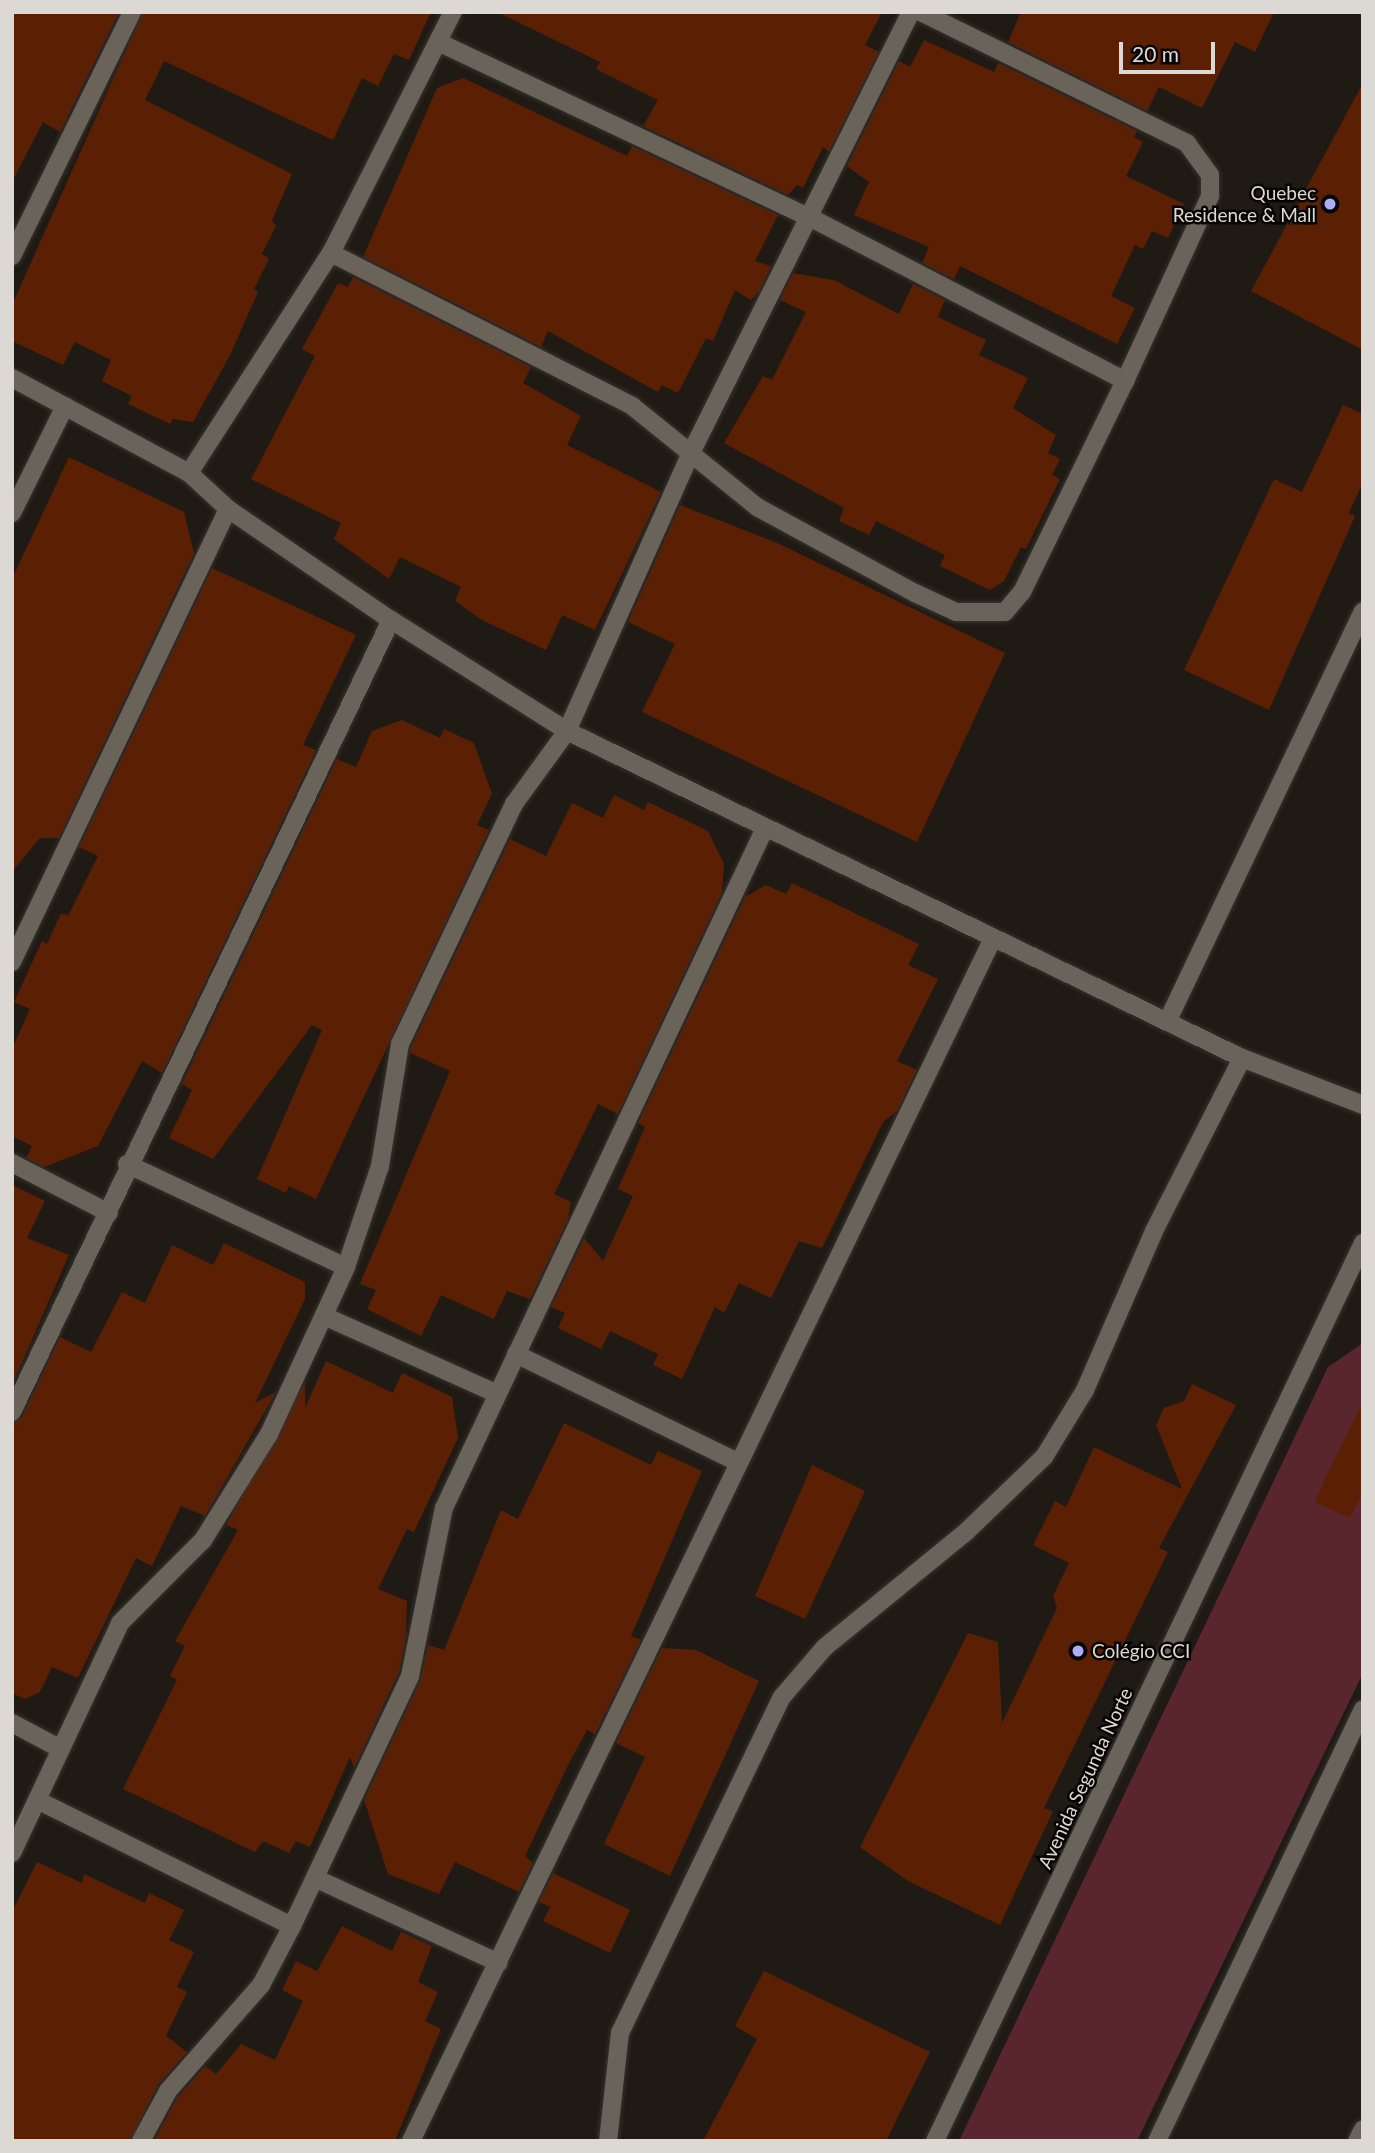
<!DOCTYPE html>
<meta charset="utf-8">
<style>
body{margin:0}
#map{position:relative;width:1375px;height:2153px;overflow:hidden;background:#1f1a13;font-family:Lato,sans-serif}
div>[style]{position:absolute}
.green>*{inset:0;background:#5a262e}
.building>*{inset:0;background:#5b2004}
.roads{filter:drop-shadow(0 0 2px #373330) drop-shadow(0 0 2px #373330)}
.street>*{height:18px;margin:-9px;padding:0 9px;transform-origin:9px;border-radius:9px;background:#6a635a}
.secondary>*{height:18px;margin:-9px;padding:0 9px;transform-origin:9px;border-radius:9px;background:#6a635a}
.dots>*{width:19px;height:19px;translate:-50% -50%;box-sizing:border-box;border:4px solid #070504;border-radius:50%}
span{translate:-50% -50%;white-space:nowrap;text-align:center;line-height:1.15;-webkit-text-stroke:5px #070504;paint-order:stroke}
.poi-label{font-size:19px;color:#dcd8d3}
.right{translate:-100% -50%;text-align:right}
.left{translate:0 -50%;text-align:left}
.street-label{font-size:19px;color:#dcd8d3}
.frame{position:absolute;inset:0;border:14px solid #dcd8d3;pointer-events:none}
.scale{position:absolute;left:1119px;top:42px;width:96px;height:32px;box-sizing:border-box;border:4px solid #dcd8d3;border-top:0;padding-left:9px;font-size:21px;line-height:24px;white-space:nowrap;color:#dcd8d3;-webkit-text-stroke:5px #070504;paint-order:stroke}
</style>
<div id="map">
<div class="green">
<div style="clip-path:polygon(1363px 1343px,1363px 1673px,1137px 2141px,959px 2141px,1328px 1367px)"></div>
</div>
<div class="building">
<div style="clip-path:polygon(12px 12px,119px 12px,60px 132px,43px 122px,12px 182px)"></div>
<div style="clip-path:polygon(143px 12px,431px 12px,409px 60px,394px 54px,378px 86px,362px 78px,333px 140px,164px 61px,145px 100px,292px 174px,272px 220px,276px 226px,262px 254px,269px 259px,254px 289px,258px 292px,230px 355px,193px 422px,173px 419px,170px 424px,128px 404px,132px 396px,102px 381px,111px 360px,75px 342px,63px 365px,12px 341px,12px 305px)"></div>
<div style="clip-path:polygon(497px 12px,882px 12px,865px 45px,879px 52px,829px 152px,823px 147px,803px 188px,797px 185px,788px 195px,643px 126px,658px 100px,596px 69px,600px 62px)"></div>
<div style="clip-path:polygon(1021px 12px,1274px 12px,1255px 52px,1235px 42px,1202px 108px,1159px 87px,1147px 111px,1008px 42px)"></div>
<div style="clip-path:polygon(924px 40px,994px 72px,998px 63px,1137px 131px,1134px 137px,1143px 142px,1126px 176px,1184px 204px,1168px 238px,1152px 231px,1143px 249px,1135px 245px,1111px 296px,1135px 308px,1117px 344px,960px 266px,954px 279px,922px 263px,929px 247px,854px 215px,869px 182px,847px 166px,899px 61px,910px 67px)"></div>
<div style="clip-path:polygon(463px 78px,627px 156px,632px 146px,778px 215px,755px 261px,771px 266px,760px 290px,751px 300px,735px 290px,713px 341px,706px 338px,678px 393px,662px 385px,658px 392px,548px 331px,541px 347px,363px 257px,437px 88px)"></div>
<div style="clip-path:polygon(1363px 83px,1363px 350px,1251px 291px)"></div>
<div style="clip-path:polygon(793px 273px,834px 280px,899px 314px,913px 284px,945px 300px,938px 317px,986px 340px,979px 355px,1028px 378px,1013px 408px,1056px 435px,1048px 453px,1060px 459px,1052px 475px,1060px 479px,1026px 549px,1021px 547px,1004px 581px,990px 590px,940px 566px,945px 555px,876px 521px,869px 535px,839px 521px,844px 508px,724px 443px,763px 376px,772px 380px,806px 312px,780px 300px)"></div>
<div style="clip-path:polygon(353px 277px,531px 367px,523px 383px,581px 416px,567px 445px,661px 492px,595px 630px,562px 615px,546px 650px,482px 620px,455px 601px,461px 587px,400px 557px,389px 579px,334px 539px,341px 523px,251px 479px,315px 356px,302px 349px,338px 283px,348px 287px)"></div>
<div style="clip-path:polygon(1343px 405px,1363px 414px,1363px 482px,1349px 513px,1355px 516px,1269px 710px,1184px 670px,1274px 479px,1302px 492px)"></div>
<div style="clip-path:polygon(69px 457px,184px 512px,194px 553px,59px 838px,40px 838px,12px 872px,12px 579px)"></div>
<div style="clip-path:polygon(680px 505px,775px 542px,1005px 653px,917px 842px,642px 712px,675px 644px,628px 622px)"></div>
<div style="clip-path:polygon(212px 568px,356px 635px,303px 745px,316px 750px,162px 1073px,142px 1061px,98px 1146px,44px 1167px,26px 1158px,32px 1146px,12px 1136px,12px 1049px,30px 1009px,14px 1002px,42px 941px,47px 944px,61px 913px,68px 916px,98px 856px,79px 847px)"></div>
<div style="clip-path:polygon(402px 720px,440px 738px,444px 729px,474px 743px,492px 794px,477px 825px,489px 830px,316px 1199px,289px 1186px,286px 1193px,257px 1179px,322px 1030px,312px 1025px,213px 1159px,169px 1138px,192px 1090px,182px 1084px,337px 759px,356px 767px,372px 731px)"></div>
<div style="clip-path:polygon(614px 795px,644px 810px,648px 802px,708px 831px,724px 864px,722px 893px,618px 1114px,598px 1104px,554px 1194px,571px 1202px,568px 1219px,530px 1299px,507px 1291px,494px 1319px,441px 1295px,421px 1336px,367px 1309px,376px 1290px,360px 1284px,450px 1071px,410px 1053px,411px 1047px,510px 839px,546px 856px,572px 803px,603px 818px)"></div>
<div style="clip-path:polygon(792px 883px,919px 944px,908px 965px,938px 979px,897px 1061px,917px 1070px,897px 1111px,883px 1122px,822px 1248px,799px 1241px,771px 1298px,739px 1283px,724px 1313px,715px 1307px,682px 1379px,653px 1365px,658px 1354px,610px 1331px,601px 1349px,558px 1328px,565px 1313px,551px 1307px,584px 1238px,603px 1261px,633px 1196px,618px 1189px,645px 1127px,638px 1123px,745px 897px,766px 885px,786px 894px)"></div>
<div style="clip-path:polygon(12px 1185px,45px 1201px,27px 1238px,69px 1255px,12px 1385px)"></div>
<div style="clip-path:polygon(224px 1243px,305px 1282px,305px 1299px,255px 1403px,276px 1392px,205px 1516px,181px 1506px,152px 1566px,136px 1558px,78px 1678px,52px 1667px,40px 1692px,25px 1699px,12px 1693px,12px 1423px,22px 1417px,60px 1337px,91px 1352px,122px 1292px,145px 1303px,172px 1245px,213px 1265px)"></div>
<div style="clip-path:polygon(326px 1361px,393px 1393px,402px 1373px,452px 1397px,458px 1438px,414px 1532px,407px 1529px,378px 1589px,407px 1601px,406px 1637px,399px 1672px,354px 1768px,350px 1757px,310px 1847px,296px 1841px,289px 1853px,263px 1841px,255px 1852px,123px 1789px,177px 1680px,170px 1676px,185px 1646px,175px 1641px,238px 1530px,226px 1525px,305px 1382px,305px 1408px)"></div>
<div style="clip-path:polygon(1192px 1384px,1236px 1405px,1159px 1548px,1168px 1552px,1044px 1808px,1053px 1811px,1000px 1925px,908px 1881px,860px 1847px,968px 1633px,998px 1642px,1002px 1723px,1057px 1608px,1053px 1596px,1069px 1563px,1033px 1545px,1055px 1501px,1066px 1507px,1094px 1447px,1182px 1489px,1156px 1425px,1164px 1408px,1184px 1401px)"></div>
<div style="clip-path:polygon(1363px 1401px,1363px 1492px,1350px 1518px,1314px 1502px)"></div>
<div style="clip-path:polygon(564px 1423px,651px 1465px,658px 1451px,702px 1471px,631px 1636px,641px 1640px,595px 1734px,587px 1730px,568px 1765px,525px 1856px,533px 1863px,519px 1892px,455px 1862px,439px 1894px,388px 1874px,364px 1800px,420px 1681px,428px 1645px,444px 1650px,501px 1510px,518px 1519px)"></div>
<div style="clip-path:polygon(812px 1465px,865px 1491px,805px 1619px,755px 1596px)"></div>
<div style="clip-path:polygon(662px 1648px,696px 1650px,759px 1681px,670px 1876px,604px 1844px,645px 1757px,616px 1743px)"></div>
<div style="clip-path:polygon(37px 1862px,82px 1883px,84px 1874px,145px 1903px,149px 1893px,184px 1910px,169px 1940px,194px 1952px,177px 1987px,187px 1992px,166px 2036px,187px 2052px,158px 2085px,130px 2141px,12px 2141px,12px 1912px)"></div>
<div style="clip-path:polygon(553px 1873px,630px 1910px,610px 1953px,543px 1921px,550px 1907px,539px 1902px)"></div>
<div style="clip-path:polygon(342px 1926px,392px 1951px,401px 1932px,432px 1946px,418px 1982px,438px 1992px,425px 2021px,441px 2029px,395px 2141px,154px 2141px,177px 2098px,205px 2066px,216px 2074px,241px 2044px,275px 2060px,303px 2001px,282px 1990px,296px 1961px,317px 1971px)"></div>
<div style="clip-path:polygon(764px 1971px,930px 2052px,886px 2141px,703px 2141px,757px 2039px,735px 2026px)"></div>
</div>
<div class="roads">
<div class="street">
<div style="left:438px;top:42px;width:412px;rotate:25.3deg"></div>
<div style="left:811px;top:218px;width:354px;rotate:27.4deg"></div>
<div style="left:331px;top:253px;width:338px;rotate:26.9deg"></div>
<div style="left:632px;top:406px;width:161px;rotate:38.9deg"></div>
<div style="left:757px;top:507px;width:180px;rotate:28.6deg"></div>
<div style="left:915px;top:593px;width:45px;rotate:24.9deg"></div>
<div style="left:956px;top:612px;width:49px"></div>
<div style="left:1005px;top:612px;width:26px;rotate:-50deg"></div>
<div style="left:1022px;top:592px;width:235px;rotate:-64deg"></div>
<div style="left:1125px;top:381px;width:204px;rotate:-65.3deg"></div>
<div style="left:1210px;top:196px;width:21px;rotate:-90deg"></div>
<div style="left:1210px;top:175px;width:39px;rotate:-126deg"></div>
<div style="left:1187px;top:143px;width:297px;rotate:-153.8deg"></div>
<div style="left:12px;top:256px;width:272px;rotate:-63.8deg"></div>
<div style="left:189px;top:473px;width:262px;rotate:-57.2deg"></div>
<div style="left:331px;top:253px;width:270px;rotate:-63.2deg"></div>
<div style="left:12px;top:513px;width:119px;rotate:-63.6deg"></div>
<div style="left:12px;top:962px;width:502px;rotate:-64.51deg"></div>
<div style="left:1167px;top:1022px;width:455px;rotate:-64.5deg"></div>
<div style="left:12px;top:1163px;width:109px;rotate:27.3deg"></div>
<div style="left:127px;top:1164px;width:242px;rotate:25.2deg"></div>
<div style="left:324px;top:1316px;width:188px;rotate:24.2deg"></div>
<div style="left:516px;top:1354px;width:244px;rotate:26deg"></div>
<div style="left:12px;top:1412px;width:878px;rotate:-64.43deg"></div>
<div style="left:12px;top:1723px;width:51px;rotate:28.1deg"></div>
<div style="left:37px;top:1800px;width:284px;rotate:26.3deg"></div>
<div style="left:292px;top:1926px;width:67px;rotate:117.7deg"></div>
<div style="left:261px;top:1985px;width:141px;rotate:131.3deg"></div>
<div style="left:168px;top:2091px;width:57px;rotate:118.4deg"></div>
<div style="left:12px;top:1853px;width:254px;rotate:-64.8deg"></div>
<div style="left:120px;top:1623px;width:117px;rotate:-45deg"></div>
<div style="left:203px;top:1540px;width:125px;rotate:-58.1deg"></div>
<div style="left:269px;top:1434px;width:184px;rotate:-65.2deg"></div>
<div style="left:346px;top:1267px;width:107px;rotate:-71.4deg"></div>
<div style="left:380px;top:1166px;width:124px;rotate:-80.7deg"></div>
<div style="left:400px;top:1044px;width:266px;rotate:-64.6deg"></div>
<div style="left:514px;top:804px;width:90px;rotate:-54deg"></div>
<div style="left:567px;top:731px;width:304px;rotate:-66deg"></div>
<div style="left:691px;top:453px;width:493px;rotate:-63.5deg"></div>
<div style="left:317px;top:1879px;width:200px;rotate:24.8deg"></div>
<div style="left:292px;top:1926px;width:276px;rotate:-64.7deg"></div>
<div style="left:410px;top:1676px;width:171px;rotate:-78.6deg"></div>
<div style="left:444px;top:1508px;width:750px;rotate:-64.73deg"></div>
<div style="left:411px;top:2141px;width:1336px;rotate:-64.18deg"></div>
<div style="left:608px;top:2141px;width:109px;rotate:-83.7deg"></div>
<div style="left:620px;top:2033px;width:373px;rotate:-64.3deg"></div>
<div style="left:782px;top:1697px;width:66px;rotate:-49.3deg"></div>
<div style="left:825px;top:1647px;width:183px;rotate:-39.2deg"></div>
<div style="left:967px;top:1531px;width:107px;rotate:-43.9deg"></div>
<div style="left:1044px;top:1457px;width:79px;rotate:-58.5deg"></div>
<div style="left:1085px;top:1390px;width:173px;rotate:-66.5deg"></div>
<div style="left:1154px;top:1231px;width:194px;rotate:-63deg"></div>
<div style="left:1357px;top:2141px;width:13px;rotate:-63deg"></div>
</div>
<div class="secondary">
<div style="left:12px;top:378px;width:201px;rotate:28.2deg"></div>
<div style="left:189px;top:473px;width:53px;rotate:42.7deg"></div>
<div style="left:228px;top:509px;width:197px;rotate:34.3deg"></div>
<div style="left:391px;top:620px;width:208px;rotate:32.2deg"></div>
<div style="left:567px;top:731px;width:750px;rotate:25.85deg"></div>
<div style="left:1242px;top:1058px;width:130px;rotate:21.2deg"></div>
<div style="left:935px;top:2141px;width:995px;rotate:-64.52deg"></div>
<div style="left:1157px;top:2141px;width:478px;rotate:-64.5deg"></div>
</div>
</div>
<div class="dots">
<div style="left:1330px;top:204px;background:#adaefb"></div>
<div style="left:1078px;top:1651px;background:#adaefb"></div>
</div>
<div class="poi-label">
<span class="right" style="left:1316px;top:204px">Quebec<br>Residence &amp; Mall</span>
<span class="left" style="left:1092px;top:1651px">Colégio CCI</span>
</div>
<div class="street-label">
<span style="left:1085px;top:1778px;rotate:-65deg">Avenida Segunda Norte</span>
</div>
<div class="frame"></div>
<div class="scale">20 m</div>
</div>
